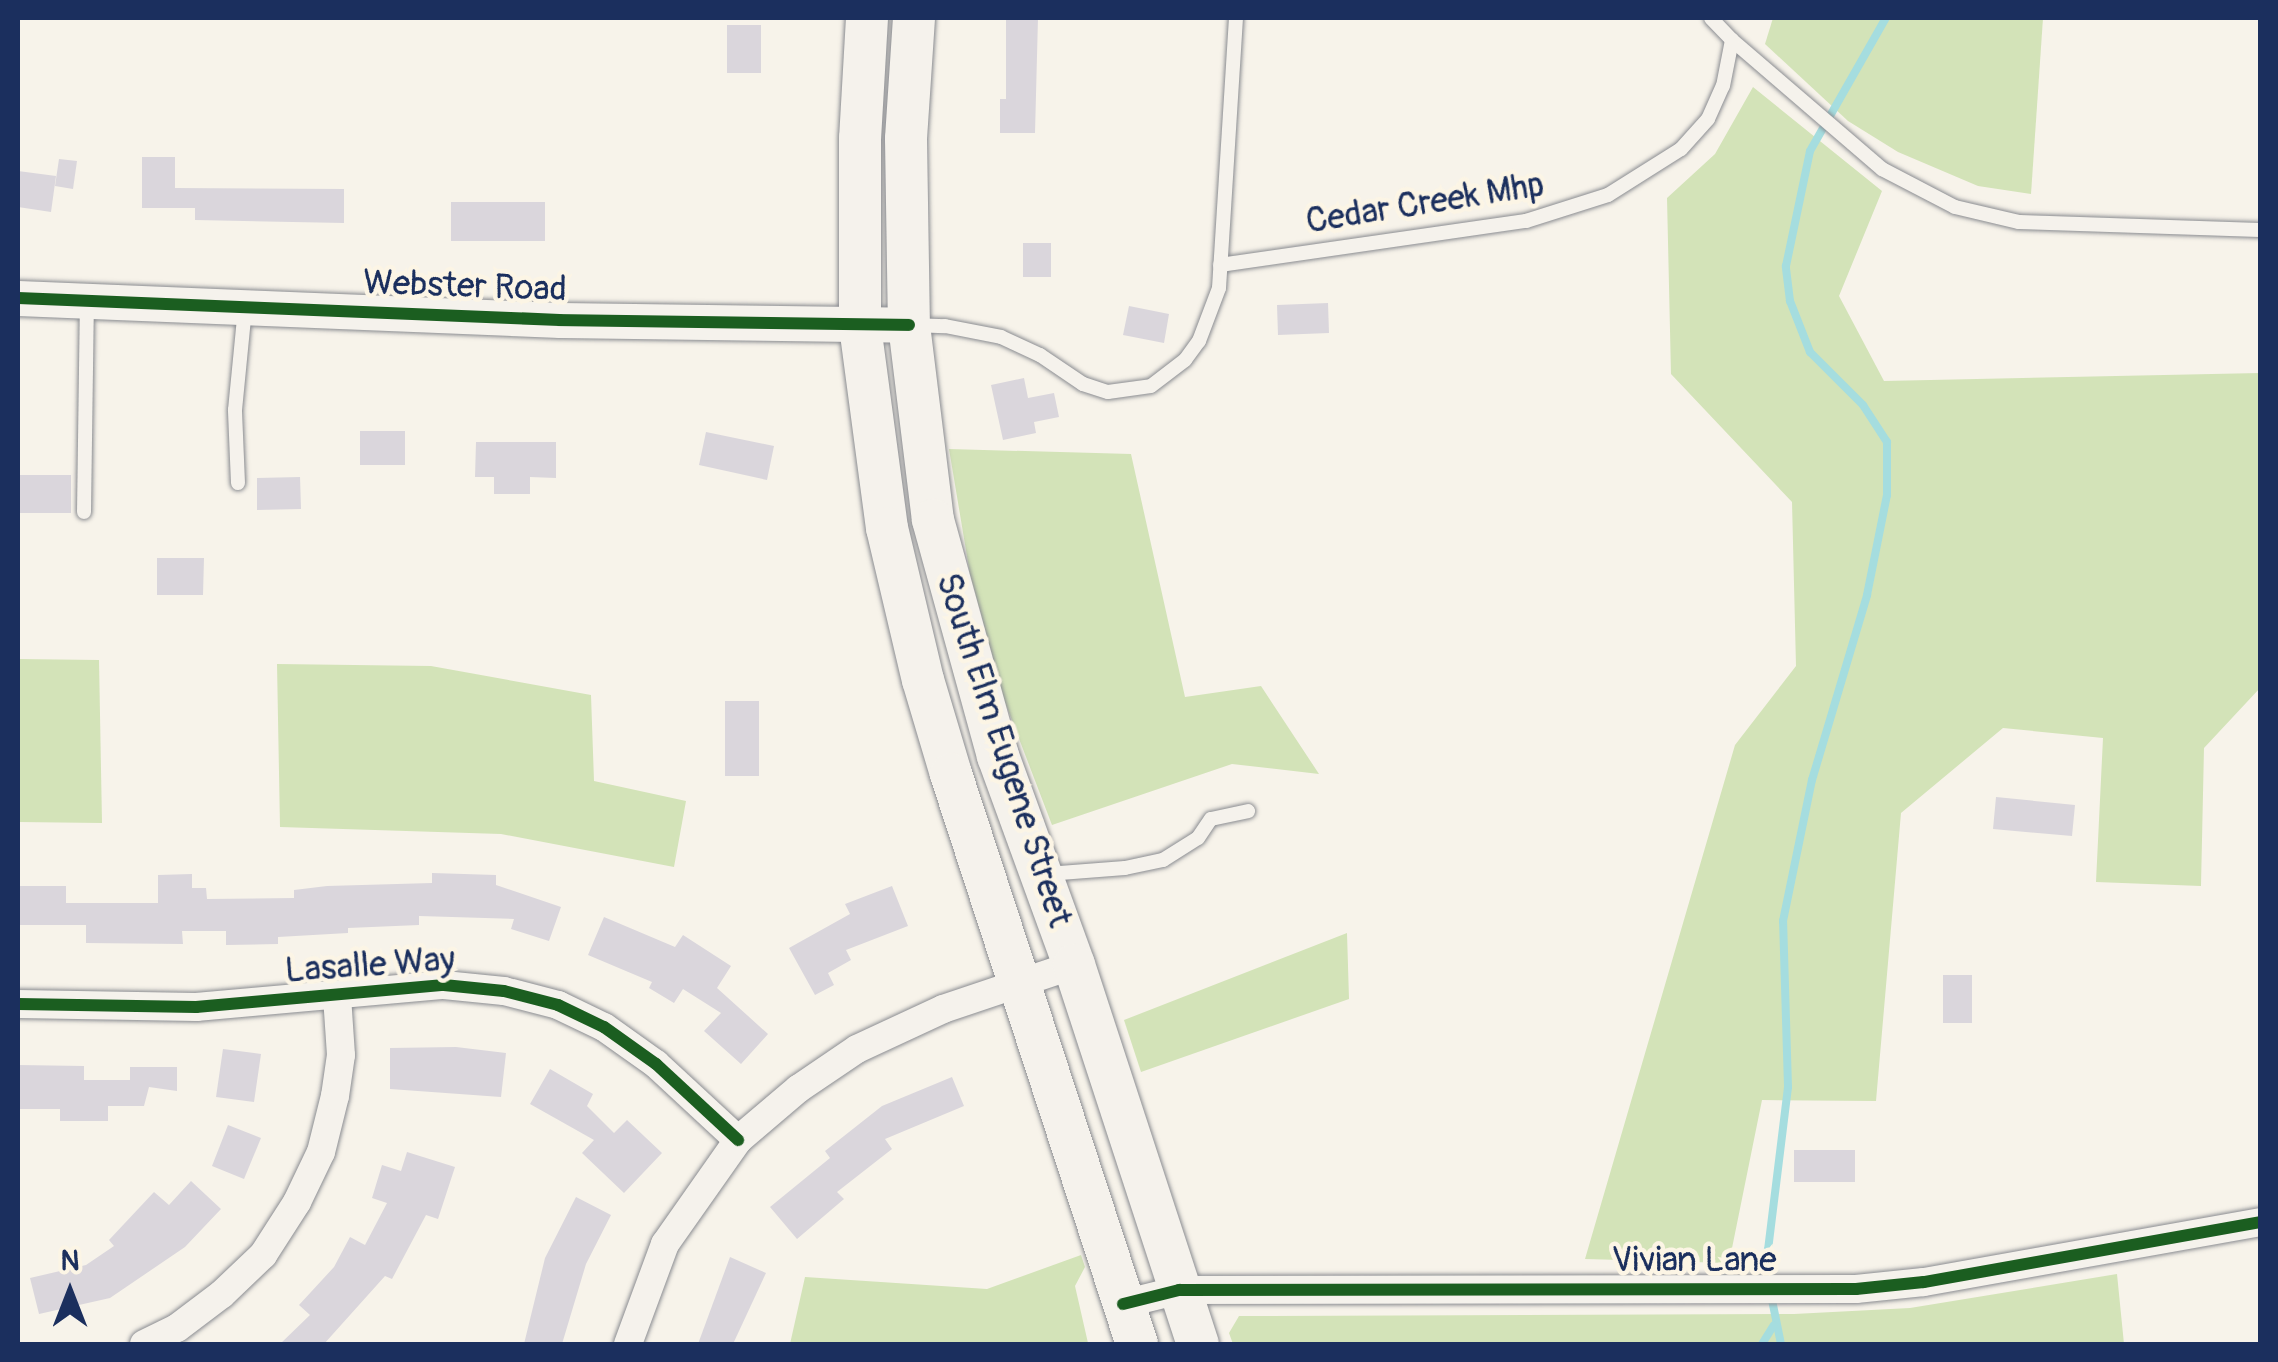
<!DOCTYPE html>
<style>
body{margin:0}
#map{position:relative;width:2278px;height:1362px;overflow:hidden;background:#f7f3ea;font-family:Pangolin,sans-serif}
div>[style]{position:absolute}
.green>*{inset:0;background:#d3e3b8}
.stream>*{height:8px;margin:-4px;padding:0 4px;transform-origin:4px;border-radius:4px;background:#a5dddf}
.building>*{inset:0;background:#dad6dc}
.roads{filter:drop-shadow(0 0 2px #8a8c91) drop-shadow(0 0 2px #8a8c91)}
.service>*{height:14px;margin:-7px;padding:0 7px;transform-origin:7px;border-radius:7px;background:#f5f2ec}
.minor>*{height:28px;margin:-14px;padding:0 14px;transform-origin:14px;border-radius:14px;background:#f5f2ec}
.tertiary>*{height:35px;margin:-17.5px;padding:0 17.5px;transform-origin:17.5px;border-radius:17.5px;background:#f5f2ec}
.primary>*{height:42px;margin:-21px;padding:0 21px;transform-origin:21px;border-radius:21px;background:#f5f2ec}
.cycleway>*{height:12px;margin:-6px;padding:0 6px;transform-origin:6px;border-radius:6px;background:#1b5e20}
span{translate:-50% -50%;white-space:nowrap;text-align:center;line-height:1.15;-webkit-text-stroke:9px #fcf5e5;paint-order:stroke}
.street-label{font-size:35px;color:#1b2f5e}
.frame{position:absolute;inset:0;border:20px solid #1b2f5e;pointer-events:none}
.north{position:absolute;left:20px;top:1242px;width:100px;height:100px;-webkit-text-stroke:8px #fcf5e5;paint-order:stroke;rotate:0deg;font-size:28px;font-weight:700;line-height:40px;text-align:center;color:#1b2f5e}
.north::after{content:'';display:block;margin:auto;width:35px;height:45px;background:#1b2f5e;clip-path:polygon(50% 0,100% 100%,50% 72%,0 100%)}
</style>
<div id="map">
<div class="green">
<div style="clip-path:polygon(1773px 18px,2043px 18px,2031px 194px,1978px 186px,1898px 152px,1848px 121px,1765px 44px)"></div>
<div style="clip-path:polygon(1753px 87px,1882px 191px,1839px 296px,1884px 381px,2260px 373px,2260px 688px,2204px 748px,2201px 886px,2096px 882px,2103px 738px,2003px 728px,1901px 813px,1876px 1101px,1762px 1100px,1729px 1263px,1585px 1259px,1735px 745px,1796px 666px,1792px 502px,1671px 374px,1667px 198px,1715px 154px)"></div>
<div style="clip-path:polygon(949px 449px,1131px 454px,1185px 697px,1261px 686px,1319px 774px,1232px 764px,1052px 825px,1005px 702px,970px 574px)"></div>
<div style="clip-path:polygon(18px 659px,99px 660px,102px 823px,18px 822px)"></div>
<div style="clip-path:polygon(277px 664px,431px 666px,591px 695px,594px 781px,686px 801px,674px 867px,501px 834px,280px 827px)"></div>
<div style="clip-path:polygon(1347px 933px,1349px 999px,1141px 1072px,1124px 1020px)"></div>
<div style="clip-path:polygon(1081px 1255px,1085px 1267px,1075px 1286px,1088px 1343px,1100px 1344px,790px 1344px,805px 1277px,987px 1289px)"></div>
<div style="clip-path:polygon(2117px 1274px,2124px 1344px,1233px 1344px,1229px 1333px,1239px 1316px,1794px 1314px,1910px 1308px)"></div>
</div>
<div class="stream">
<div style="left:1770px;top:1282px;width:32px;rotate:-94deg"></div>
<div style="left:1768px;top:1250px;width:164px;rotate:-83deg"></div>
<div style="left:1788px;top:1087px;width:166px;rotate:-91.7deg"></div>
<div style="left:1783px;top:921px;width:144px;rotate:-78.4deg"></div>
<div style="left:1812px;top:780px;width:193px;rotate:-73.4deg"></div>
<div style="left:1867px;top:595px;width:102px;rotate:-78.7deg"></div>
<div style="left:1887px;top:495px;width:53px;rotate:-90deg"></div>
<div style="left:1887px;top:442px;width:44px;rotate:-123deg"></div>
<div style="left:1863px;top:405px;width:75px;rotate:-135deg"></div>
<div style="left:1810px;top:352px;width:55px;rotate:-111.4deg"></div>
<div style="left:1790px;top:301px;width:35px;rotate:-97deg"></div>
<div style="left:1786px;top:266px;width:117px;rotate:-78.2deg"></div>
<div style="left:1810px;top:151px;width:153px;rotate:-60.3deg"></div>
<div style="left:1771px;top:1295px;width:50px;rotate:78.5deg"></div>
<div style="left:1762px;top:1344px;width:22px;rotate:-58deg"></div>
</div>
<div class="building">
<div style="clip-path:polygon(1006px 18px,1038px 18px,1035px 133px,1000px 133px,1000px 99px,1006px 99px)"></div>
<div style="clip-path:polygon(727px 25px,761px 25px,761px 73px,727px 73px)"></div>
<div style="clip-path:polygon(142px 157px,175px 157px,175px 188px,344px 189px,344px 223px,195px 220px,195px 208px,142px 208px)"></div>
<div style="clip-path:polygon(59px 159px,77px 161px,73px 189px,55px 186px)"></div>
<div style="clip-path:polygon(18px 171px,56px 176px,51px 212px,18px 207px)"></div>
<div style="clip-path:polygon(451px 202px,545px 202px,545px 241px,451px 241px)"></div>
<div style="clip-path:polygon(1023px 243px,1051px 243px,1051px 277px,1023px 277px)"></div>
<div style="clip-path:polygon(1328px 303px,1329px 333px,1278px 335px,1277px 305px)"></div>
<div style="clip-path:polygon(1129px 306px,1169px 314px,1164px 343px,1123px 335px)"></div>
<div style="clip-path:polygon(1024px 378px,1028px 398px,1054px 393px,1059px 417px,1034px 422px,1036px 433px,1003px 440px,991px 385px)"></div>
<div style="clip-path:polygon(360px 431px,405px 431px,405px 465px,360px 465px)"></div>
<div style="clip-path:polygon(706px 432px,774px 446px,767px 480px,699px 465px)"></div>
<div style="clip-path:polygon(476px 442px,556px 442px,556px 478px,530px 477px,530px 494px,494px 494px,494px 477px,475px 477px)"></div>
<div style="clip-path:polygon(19px 475px,71px 475px,71px 513px,19px 513px)"></div>
<div style="clip-path:polygon(300px 477px,301px 509px,257px 510px,257px 478px)"></div>
<div style="clip-path:polygon(157px 558px,204px 558px,203px 595px,157px 595px)"></div>
<div style="clip-path:polygon(725px 701px,759px 701px,759px 776px,725px 776px)"></div>
<div style="clip-path:polygon(1996px 797px,2075px 805px,2072px 836px,1993px 829px)"></div>
<div style="clip-path:polygon(432px 873px,496px 875px,496px 885px,561px 907px,549px 941px,511px 929px,514px 919px,419px 916px,419px 925px,348px 928px,348px 933px,278px 937px,278px 944px,226px 945px,226px 931px,182px 931px,183px 944px,86px 943px,86px 925px,18px 925px,18px 886px,66px 886px,66px 903px,158px 903px,158px 875px,192px 874px,192px 888px,206px 888px,207px 899px,294px 898px,294px 890px,327px 886px,432px 883px)"></div>
<div style="clip-path:polygon(892px 886px,908px 926px,846px 950px,851px 960px,828px 973px,834px 985px,815px 995px,789px 948px,850px 914px,845px 904px)"></div>
<div style="clip-path:polygon(604px 917px,675px 947px,683px 935px,731px 966px,717px 988px,768px 1034px,741px 1064px,704px 1031px,721px 1013px,683px 989px,674px 1003px,649px 988px,652px 982px,588px 955px)"></div>
<div style="clip-path:polygon(1943px 975px,1972px 975px,1972px 1023px,1943px 1023px)"></div>
<div style="clip-path:polygon(456px 1047px,506px 1053px,501px 1097px,390px 1089px,390px 1048px)"></div>
<div style="clip-path:polygon(223px 1049px,261px 1054px,254px 1102px,216px 1097px)"></div>
<div style="clip-path:polygon(18px 1065px,84px 1066px,84px 1080px,130px 1080px,130px 1067px,177px 1067px,177px 1091px,149px 1087px,144px 1106px,108px 1106px,108px 1121px,60px 1121px,60px 1109px,18px 1109px)"></div>
<div style="clip-path:polygon(550px 1069px,593px 1094px,587px 1106px,614px 1133px,627px 1120px,662px 1153px,624px 1193px,582px 1153px,594px 1140px,530px 1104px)"></div>
<div style="clip-path:polygon(952px 1077px,964px 1106px,885px 1139px,892px 1149px,837px 1192px,844px 1199px,797px 1239px,770px 1207px,830px 1158px,825px 1151px,882px 1106px)"></div>
<div style="clip-path:polygon(228px 1125px,261px 1138px,244px 1179px,212px 1166px)"></div>
<div style="clip-path:polygon(1794px 1150px,1855px 1150px,1855px 1182px,1794px 1182px)"></div>
<div style="clip-path:polygon(407px 1152px,455px 1167px,438px 1219px,426px 1215px,392px 1279px,385px 1276px,324px 1344px,280px 1344px,310px 1315px,299px 1305px,334px 1267px,350px 1237px,365px 1245px,387px 1203px,372px 1198px,382px 1165px,401px 1171px)"></div>
<div style="clip-path:polygon(191px 1181px,221px 1209px,185px 1247px,110px 1298px,39px 1314px,30px 1278px,86px 1265px,114px 1246px,109px 1240px,154px 1192px,169px 1205px)"></div>
<div style="clip-path:polygon(576px 1197px,611px 1215px,586px 1264px,562px 1344px,524px 1344px,545px 1258px)"></div>
<div style="clip-path:polygon(730px 1257px,766px 1273px,733px 1344px,698px 1344px)"></div>
</div>
<div class="roads">
<div class="service">
<div style="left:1732px;top:40px;width:198px;rotate:40.7deg"></div>
<div style="left:1882px;top:169px;width:82px;rotate:27.5deg"></div>
<div style="left:1955px;top:207px;width:66px;rotate:13.2deg"></div>
<div style="left:2019px;top:222px;width:241px;rotate:1.9deg"></div>
<div style="left:1220px;top:265px;width:309px;rotate:-8.2deg"></div>
<div style="left:1526px;top:221px;width:86px;rotate:-17.6deg"></div>
<div style="left:1608px;top:195px;width:86px;rotate:-32.2deg"></div>
<div style="left:1681px;top:149px;width:40px;rotate:-48deg"></div>
<div style="left:1708px;top:119px;width:36px;rotate:-66deg"></div>
<div style="left:1723px;top:86px;width:47px;rotate:-78.9deg"></div>
<div style="left:1732px;top:40px;width:30px;rotate:-134deg"></div>
<div style="left:912px;top:325px;width:33px;rotate:2deg"></div>
<div style="left:945px;top:326px;width:57px;rotate:11.1deg"></div>
<div style="left:1001px;top:337px;width:43px;rotate:24.8deg"></div>
<div style="left:1040px;top:355px;width:52px;rotate:34deg"></div>
<div style="left:1083px;top:384px;width:26px;rotate:18deg"></div>
<div style="left:1108px;top:392px;width:43px;rotate:-7.9deg"></div>
<div style="left:1151px;top:386px;width:43px;rotate:-37.4deg"></div>
<div style="left:1185px;top:360px;width:24px;rotate:-54deg"></div>
<div style="left:1199px;top:341px;width:57px;rotate:-69.3deg"></div>
<div style="left:1219px;top:288px;width:271px;rotate:-86.4deg"></div>
<div style="left:238px;top:483px;width:73px;rotate:-92.4deg"></div>
<div style="left:235px;top:410px;width:102px;rotate:-84.4deg"></div>
<div style="left:84px;top:512px;width:210px;rotate:-89.2deg"></div>
<div style="left:1047px;top:874px;width:78px;rotate:-4.4deg"></div>
<div style="left:1125px;top:868px;width:39px;rotate:-12deg"></div>
<div style="left:1163px;top:860px;width:41px;rotate:-32.2deg"></div>
<div style="left:1198px;top:838px;width:23px;rotate:-56deg"></div>
<div style="left:1211px;top:819px;width:38px;rotate:-12deg"></div>
</div>
<div class="minor">
<div style="left:18px;top:1004px;width:178px;rotate:1deg"></div>
<div style="left:196px;top:1007px;width:249px;rotate:-5.1deg"></div>
<div style="left:444px;top:985px;width:60px;rotate:5.7deg"></div>
<div style="left:504px;top:991px;width:56px;rotate:14.5deg"></div>
<div style="left:558px;top:1005px;width:51px;rotate:25.6deg"></div>
<div style="left:604px;top:1027px;width:64px;rotate:35.4deg"></div>
<div style="left:656px;top:1064px;width:112px;rotate:42.8deg"></div>
<div style="left:1123px;top:1304px;width:58px;rotate:-14deg"></div>
<div style="left:1179px;top:1290px;width:677px;rotate:-0.08deg"></div>
<div style="left:1856px;top:1289px;width:68px;rotate:-5.9deg"></div>
<div style="left:1924px;top:1282px;width:341px;rotate:-10.1deg"></div>
<div style="left:144px;top:1344px;width:37px;rotate:-26deg"></div>
<div style="left:177px;top:1328px;width:56px;rotate:-37.1deg"></div>
<div style="left:222px;top:1294px;width:57px;rotate:-43.6deg"></div>
<div style="left:263px;top:1255px;width:63px;rotate:-57.3deg"></div>
<div style="left:297px;top:1202px;width:55px;rotate:-64.4deg"></div>
<div style="left:321px;top:1152px;width:58px;rotate:-76deg"></div>
<div style="left:335px;top:1096px;width:41px;rotate:-81.7deg"></div>
<div style="left:341px;top:1055px;width:59px;rotate:-93.9deg"></div>
<div style="left:628px;top:1344px;width:107px;rotate:-69.7deg"></div>
<div style="left:665px;top:1244px;width:127px;rotate:-54.9deg"></div>
<div style="left:738px;top:1140px;width:79px;rotate:-40.4deg"></div>
<div style="left:798px;top:1089px;width:71px;rotate:-34.1deg"></div>
<div style="left:857px;top:1049px;width:95px;rotate:-24.9deg"></div>
<div style="left:943px;top:1009px;width:138px;rotate:-18.6deg"></div>
</div>
<div class="tertiary">
<div style="left:18px;top:298px;width:542px;rotate:2.32deg"></div>
<div style="left:560px;top:320px;width:349px;rotate:0.8deg"></div>
</div>
<div class="primary">
<div style="left:867px;top:18px;width:120px;rotate:93.3deg"></div>
<div style="left:860px;top:138px;width:188px;rotate:90deg"></div>
<div style="left:860px;top:326px;width:204px;rotate:82.4deg"></div>
<div style="left:887px;top:528px;width:156px;rotate:76.7deg"></div>
<div style="left:923px;top:680px;width:98px;rotate:73.4deg"></div>
<div style="left:951px;top:774px;width:600px;rotate:71.93deg"></div>
<div style="left:914px;top:18px;width:121px;rotate:93.8deg"></div>
<div style="left:906px;top:139px;width:186px;rotate:89.1deg"></div>
<div style="left:909px;top:325px;width:196px;rotate:83deg"></div>
<div style="left:933px;top:520px;width:245px;rotate:74.6deg"></div>
<div style="left:998px;top:756px;width:222px;rotate:70deg"></div>
<div style="left:1074px;top:965px;width:399px;rotate:71.9deg"></div>
</div>
</div>
<div class="cycleway">
<div style="left:18px;top:298px;width:542px;rotate:2.32deg"></div>
<div style="left:560px;top:320px;width:349px;rotate:0.8deg"></div>
<div style="left:18px;top:1004px;width:178px;rotate:1deg"></div>
<div style="left:196px;top:1007px;width:249px;rotate:-5.1deg"></div>
<div style="left:444px;top:985px;width:60px;rotate:5.7deg"></div>
<div style="left:504px;top:991px;width:56px;rotate:14.5deg"></div>
<div style="left:558px;top:1005px;width:51px;rotate:25.6deg"></div>
<div style="left:604px;top:1027px;width:64px;rotate:35.4deg"></div>
<div style="left:656px;top:1064px;width:112px;rotate:42.8deg"></div>
<div style="left:1123px;top:1304px;width:58px;rotate:-14deg"></div>
<div style="left:1179px;top:1290px;width:677px;rotate:-0.08deg"></div>
<div style="left:1856px;top:1289px;width:68px;rotate:-5.9deg"></div>
<div style="left:1924px;top:1282px;width:341px;rotate:-10.1deg"></div>
</div>
<div class="street-label">
<span style="left:1425px;top:203px;rotate:-9deg">Cedar Creek Mhp</span>
<span style="left:465px;top:286px;rotate:2deg">Webster Road</span>
<span style="left:1004px;top:750px;rotate:72deg">South Elm Eugene Street</span>
<span style="left:370px;top:965px;rotate:-4deg">Lasalle Way</span>
<span style="left:1694px;top:1260px">Vivian Lane</span>
</div>
<div class="frame"></div>
<div class="north">N</div>
</div>
